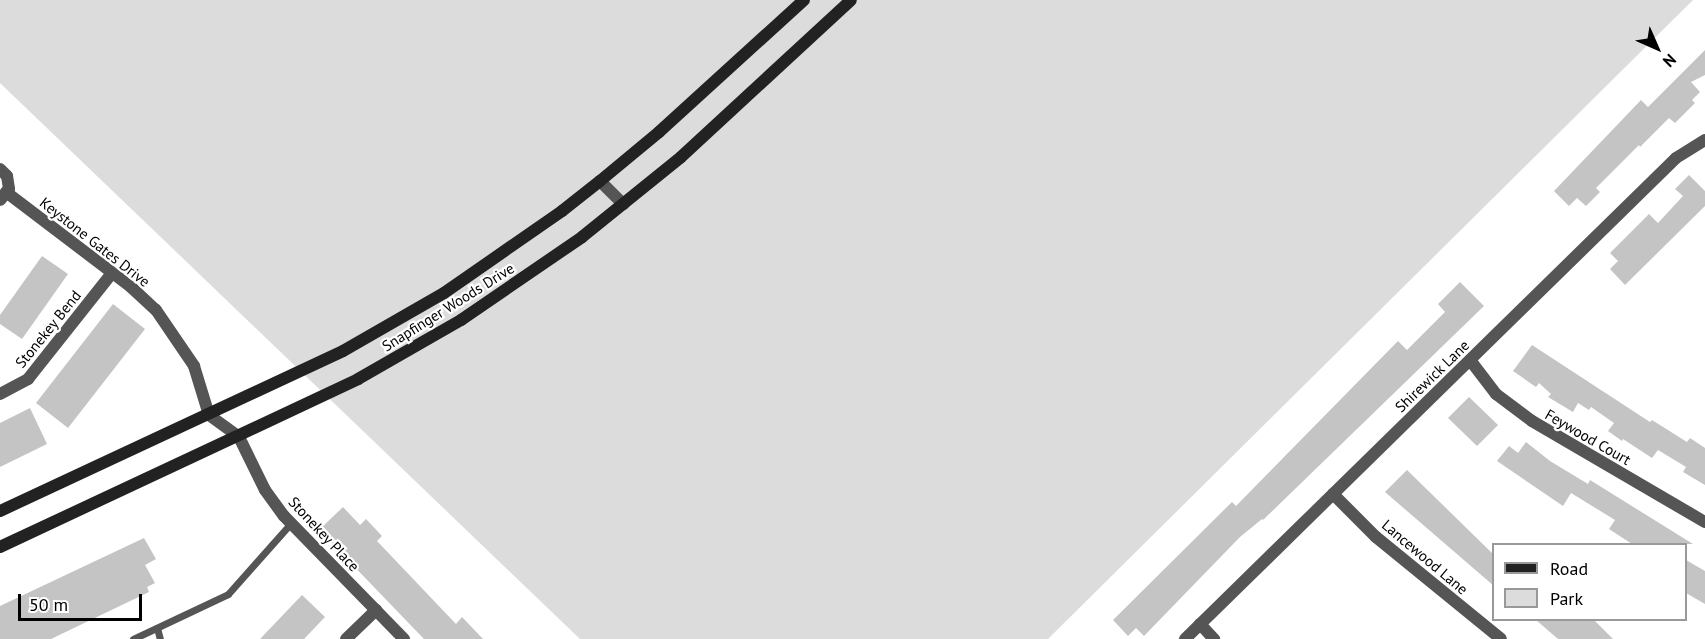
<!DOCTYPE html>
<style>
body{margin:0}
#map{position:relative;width:1705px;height:639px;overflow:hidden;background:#fff;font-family:"PT Sans",sans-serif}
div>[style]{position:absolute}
.green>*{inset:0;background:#dcdcdc}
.building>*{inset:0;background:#c4c4c4}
.lane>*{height:7px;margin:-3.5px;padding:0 3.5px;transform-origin:3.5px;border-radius:3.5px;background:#555}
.street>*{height:12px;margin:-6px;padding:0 6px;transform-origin:6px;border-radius:6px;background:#555}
.secondary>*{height:12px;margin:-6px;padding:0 6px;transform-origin:6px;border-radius:6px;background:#222}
span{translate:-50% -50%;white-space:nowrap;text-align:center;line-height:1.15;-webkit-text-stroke:4.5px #fff;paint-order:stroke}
.street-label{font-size:15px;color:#000}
.legend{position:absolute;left:1492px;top:543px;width:195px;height:78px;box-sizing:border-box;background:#fff;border:2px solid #999;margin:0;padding:8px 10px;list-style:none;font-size:18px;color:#000}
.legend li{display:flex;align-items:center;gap:12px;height:30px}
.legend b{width:30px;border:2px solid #999}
.north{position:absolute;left:1627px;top:18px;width:60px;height:60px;-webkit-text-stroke:4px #fff;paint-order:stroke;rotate:135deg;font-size:16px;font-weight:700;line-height:24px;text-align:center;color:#000}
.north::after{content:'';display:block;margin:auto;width:21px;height:27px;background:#000;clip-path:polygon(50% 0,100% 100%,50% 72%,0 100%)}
.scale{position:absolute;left:18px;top:594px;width:124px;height:27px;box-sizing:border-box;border:3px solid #000;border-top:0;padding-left:8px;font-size:18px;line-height:21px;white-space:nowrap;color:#000;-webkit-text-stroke:4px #fff;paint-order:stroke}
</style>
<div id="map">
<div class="green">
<div style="clip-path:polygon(0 0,1693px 0,1048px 639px,580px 639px,0 83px)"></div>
</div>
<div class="building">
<div style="clip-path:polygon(1705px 50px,1705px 75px,1691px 82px,1700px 92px,1692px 100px,1695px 103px,1675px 123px,1669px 118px,1640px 147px,1639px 145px,1596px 188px,1600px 192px,1586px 206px,1577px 198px,1569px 206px,1554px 191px,1641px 100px,1648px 107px)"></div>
<div style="clip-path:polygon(1689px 175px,1705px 191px,1705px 206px,1625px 285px,1610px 269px,1618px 261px,1610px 253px,1649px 214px,1658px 223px,1683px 196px,1675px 189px)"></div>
<div style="clip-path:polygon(42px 256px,68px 274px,22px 339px,0 324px,0 315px)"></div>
<div style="clip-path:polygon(1460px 282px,1484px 306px,1263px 520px,1262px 519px,1240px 537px,1144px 636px,1136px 628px,1128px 636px,1113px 620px,1232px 502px,1236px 506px,1398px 341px,1407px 350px,1445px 312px,1438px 304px)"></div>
<div style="clip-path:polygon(113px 304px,145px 329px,68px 428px,36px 403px)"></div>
<div style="clip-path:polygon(1532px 345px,1650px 422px,1652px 420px,1687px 442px,1690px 438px,1705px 448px,1705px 485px,1683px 472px,1686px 467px,1658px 450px,1652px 458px,1623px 439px,1622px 441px,1608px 431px,1614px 423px,1591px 407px,1589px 410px,1578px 403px,1573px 412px,1548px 397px,1551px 394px,1539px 383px,1536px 387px,1513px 371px)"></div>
<div style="clip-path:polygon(1469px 397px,1498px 425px,1477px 446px,1448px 418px)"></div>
<div style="clip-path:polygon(30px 408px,47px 444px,0 467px,0 423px)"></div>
<div style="clip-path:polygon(1526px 442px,1550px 461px,1588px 484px,1590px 480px,1693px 544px,1632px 544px,1609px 529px,1615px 520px,1571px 493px,1563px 506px,1497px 461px,1509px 446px,1518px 453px)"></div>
<div style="clip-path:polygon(1407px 470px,1494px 555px,1494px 586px,1385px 492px)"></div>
<div style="clip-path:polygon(343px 507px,360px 525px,366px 519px,382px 536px,377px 541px,456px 624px,462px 617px,483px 639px,424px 639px,319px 530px)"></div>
<div style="clip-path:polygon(144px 538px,156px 559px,145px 565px,155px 583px,147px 587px,149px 592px,51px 639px,0 639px,0 606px)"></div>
<div style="clip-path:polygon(1686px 560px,1705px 571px,1705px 604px,1686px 593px)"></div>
<div style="clip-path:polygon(302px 595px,325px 617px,304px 639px,260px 639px)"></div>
<div style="clip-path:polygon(1536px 620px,1594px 620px,1613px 639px,1558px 639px)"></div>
</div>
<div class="lane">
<div style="left:157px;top:628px;width:11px;rotate:75deg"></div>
<div style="left:133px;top:639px;width:105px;rotate:-25.3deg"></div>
<div style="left:228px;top:594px;width:95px;rotate:-48.4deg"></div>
</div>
<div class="street">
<div style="left:0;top:169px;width:10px;rotate:45deg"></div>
<div style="left:7px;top:176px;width:13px;rotate:81deg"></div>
<div style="left:9px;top:189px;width:14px;rotate:129deg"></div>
<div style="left:600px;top:181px;width:33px;rotate:45deg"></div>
<div style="left:6px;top:192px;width:157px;rotate:37.2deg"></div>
<div style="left:131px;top:287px;width:34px;rotate:43deg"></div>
<div style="left:156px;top:310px;width:68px;rotate:55.8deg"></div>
<div style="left:194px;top:366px;width:51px;rotate:73deg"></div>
<div style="left:209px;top:415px;width:37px;rotate:36deg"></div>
<div style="left:239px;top:437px;width:59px;rotate:63.9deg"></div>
<div style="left:265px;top:490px;width:32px;rotate:54deg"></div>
<div style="left:284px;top:516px;width:172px;rotate:45.7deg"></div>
<div style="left:1470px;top:360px;width:43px;rotate:52.6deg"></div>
<div style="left:1496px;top:394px;width:45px;rotate:36.9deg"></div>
<div style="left:1532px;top:421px;width:200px;rotate:30.3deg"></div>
<div style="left:0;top:394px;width:32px;rotate:-28deg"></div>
<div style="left:28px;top:379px;width:135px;rotate:-51.6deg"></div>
<div style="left:1333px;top:494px;width:61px;rotate:45deg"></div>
<div style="left:1376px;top:537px;width:161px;rotate:39.2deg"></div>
<div style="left:1200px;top:624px;width:21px;rotate:47deg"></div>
<div style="left:346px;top:639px;width:42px;rotate:-44deg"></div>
<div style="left:1185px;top:639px;width:687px;rotate:-44.41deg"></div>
<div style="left:1676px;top:158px;width:34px;rotate:-32deg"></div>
</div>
<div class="secondary">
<div style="left:0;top:511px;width:378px;rotate:-25deg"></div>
<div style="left:343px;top:351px;width:116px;rotate:-29.9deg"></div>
<div style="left:444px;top:293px;width:144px;rotate:-34.8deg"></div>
<div style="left:562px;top:211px;width:48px;rotate:-38.3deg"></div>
<div style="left:600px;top:181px;width:77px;rotate:-39.7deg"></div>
<div style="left:659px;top:132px;width:196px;rotate:-42.3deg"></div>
<div style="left:0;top:547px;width:395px;rotate:-25.1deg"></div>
<div style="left:358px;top:379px;width:119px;rotate:-29.8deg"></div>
<div style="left:461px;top:320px;width:147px;rotate:-34.4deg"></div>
<div style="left:582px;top:237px;width:127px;rotate:-38.9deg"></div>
<div style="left:681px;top:157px;width:231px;rotate:-42.7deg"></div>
</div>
<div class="street-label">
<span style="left:95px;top:242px;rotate:38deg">Keystone Gates Drive</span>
<span style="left:448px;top:307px;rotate:-32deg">Snapfinger Woods Drive</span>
<span style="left:48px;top:329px;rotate:-51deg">Stonekey Bend</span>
<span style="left:1432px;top:376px;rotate:-44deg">Shirewick Lane</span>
<span style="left:1588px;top:437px;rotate:30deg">Feywood Court</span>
<span style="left:324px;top:534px;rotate:47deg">Stonekey Place</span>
<span style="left:1425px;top:557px;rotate:40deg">Lancewood Lane</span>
</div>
<ul class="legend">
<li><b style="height:8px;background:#222"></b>Road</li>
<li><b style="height:16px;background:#dcdcdc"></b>Park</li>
</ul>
<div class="north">N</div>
<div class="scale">50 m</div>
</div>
